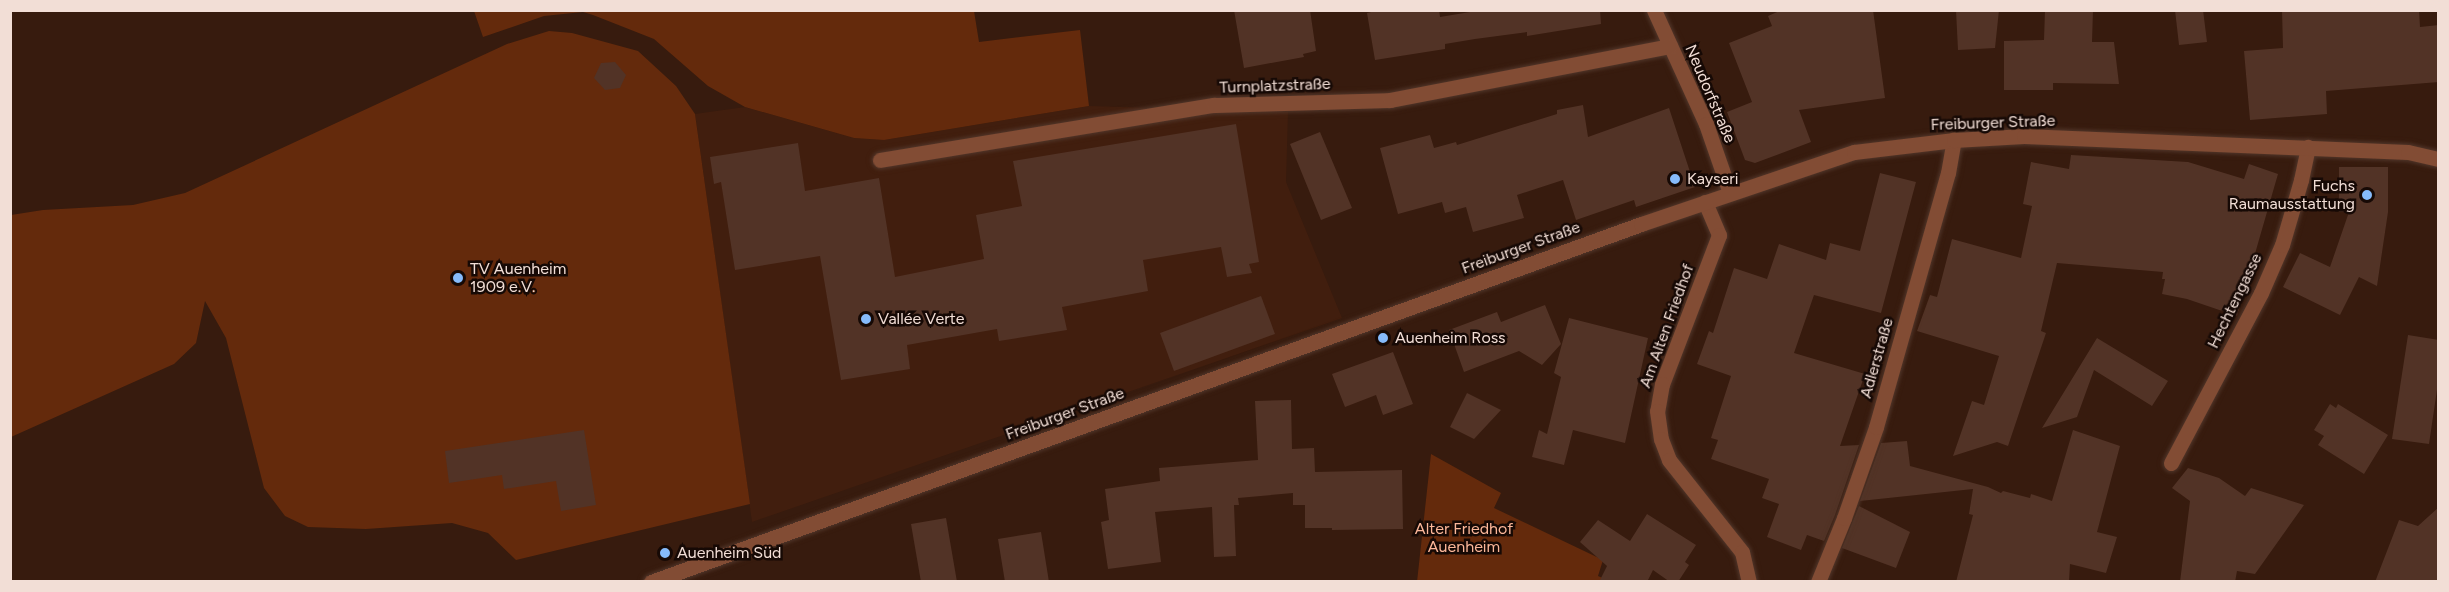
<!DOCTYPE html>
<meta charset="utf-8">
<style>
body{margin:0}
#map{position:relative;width:2449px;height:592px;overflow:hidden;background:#371b0e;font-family:Figtree,sans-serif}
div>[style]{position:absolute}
.built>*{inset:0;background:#411e0e}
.green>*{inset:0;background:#642a0c}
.building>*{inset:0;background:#523326}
.roads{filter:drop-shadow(0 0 2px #51362a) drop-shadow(0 0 2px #51362a)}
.minor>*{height:15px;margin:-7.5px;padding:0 7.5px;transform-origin:7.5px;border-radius:7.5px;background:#824c34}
.tertiary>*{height:15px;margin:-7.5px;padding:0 7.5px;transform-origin:7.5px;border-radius:7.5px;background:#824c34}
.dots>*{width:16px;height:16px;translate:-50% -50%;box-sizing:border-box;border:3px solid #160905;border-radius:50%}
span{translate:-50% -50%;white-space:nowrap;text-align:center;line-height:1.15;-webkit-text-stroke:5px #160905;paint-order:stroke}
.street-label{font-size:16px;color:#f2ded6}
.poi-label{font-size:16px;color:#f2ded6}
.left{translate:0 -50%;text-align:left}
.right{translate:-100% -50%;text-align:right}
.park-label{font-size:16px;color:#fcb799}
.frame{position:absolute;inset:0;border:12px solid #f2ded6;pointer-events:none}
</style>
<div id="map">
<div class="built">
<div style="clip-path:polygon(1089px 106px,1288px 112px,1286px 182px,1342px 318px,752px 522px,695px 114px,745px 107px,854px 138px,884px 140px)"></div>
</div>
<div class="green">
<div style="clip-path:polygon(474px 11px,974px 11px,979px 42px,1080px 30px,1089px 106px,884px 140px,854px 138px,745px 107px,708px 86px,654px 39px,593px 15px,583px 12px,544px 16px,483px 37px)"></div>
<div style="clip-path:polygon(549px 31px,572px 33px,638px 51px,676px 86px,695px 114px,750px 504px,516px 560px,488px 533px,452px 523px,366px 529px,308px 527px,285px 516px,264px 488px,226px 338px,205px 301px,196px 343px,174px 364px,11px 437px,11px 215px,43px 210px,133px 205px,185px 193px,507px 44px)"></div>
<div style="clip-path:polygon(1431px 454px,1501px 493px,1494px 508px,1603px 560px,1598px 576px,1609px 581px,1417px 582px)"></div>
</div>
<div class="building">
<div style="clip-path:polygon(1234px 10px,1310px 10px,1316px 51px,1303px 54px,1304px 57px,1244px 68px)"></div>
<div style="clip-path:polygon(1380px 10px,1439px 10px,1440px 17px,1482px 10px,1600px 10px,1601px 24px,1527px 36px,1527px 32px,1475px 39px,1445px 44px,1445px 49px,1375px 60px,1367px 13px)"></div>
<div style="clip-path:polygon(1782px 10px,1873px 10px,1885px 98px,1799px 110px,1811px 142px,1755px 163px,1745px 160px,1727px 112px,1752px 102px,1729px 43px,1772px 26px,1768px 16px)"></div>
<div style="clip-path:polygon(1956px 10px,1999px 10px,1995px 48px,1958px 50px)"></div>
<div style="clip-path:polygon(2045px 10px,2093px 10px,2092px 42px,2114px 42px,2119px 84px,2053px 83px,2053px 90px,2004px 90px,2004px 41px,2044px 40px)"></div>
<div style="clip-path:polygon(2175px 10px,2203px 10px,2207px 42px,2179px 45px)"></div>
<div style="clip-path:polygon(2282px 10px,2419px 10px,2420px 27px,2439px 25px,2439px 82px,2326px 91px,2327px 114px,2250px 120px,2244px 51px,2283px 48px)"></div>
<div style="clip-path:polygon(615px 62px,626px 75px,620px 88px,605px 90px,594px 78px,601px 63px)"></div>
<div style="clip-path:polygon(1583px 105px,1588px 137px,1669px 108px,1695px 187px,1636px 207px,1634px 200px,1576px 220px,1563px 180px,1517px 195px,1524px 218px,1473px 232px,1466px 207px,1445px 213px,1442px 202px,1398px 214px,1380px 148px,1430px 135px,1434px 148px,1456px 142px,1457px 145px,1557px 114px,1557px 110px)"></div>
<div style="clip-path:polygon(1236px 124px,1259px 262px,1249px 264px,1252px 273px,1227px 277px,1221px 247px,1143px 260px,1148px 291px,1062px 307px,1067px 330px,999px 341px,997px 329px,907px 345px,910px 369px,841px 380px,820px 256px,735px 270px,721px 182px,714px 184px,710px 157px,798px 143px,805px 191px,879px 178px,895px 277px,984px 259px,976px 215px,1022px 206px,1013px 161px)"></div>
<div style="clip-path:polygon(1320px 132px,1352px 208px,1321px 220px,1290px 144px)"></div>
<div style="clip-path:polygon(2071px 155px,2188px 162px,2244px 179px,2249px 164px,2278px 174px,2237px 316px,2187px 299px,2162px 294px,2165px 279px,2162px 279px,2163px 272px,2057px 263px,2041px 331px,2046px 333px,2008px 446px,1997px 442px,1953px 456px,1972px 401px,1984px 405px,1999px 356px,1917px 331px,1930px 295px,1937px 297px,1952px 239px,2021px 258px,2032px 206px,2023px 204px,2031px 162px,2069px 169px)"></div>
<div style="clip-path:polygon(2339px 167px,2388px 167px,2388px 212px,2377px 286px,2359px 277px,2340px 315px,2283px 287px,2300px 253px,2330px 267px,2349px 212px,2339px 212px)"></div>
<div style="clip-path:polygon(1880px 173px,1916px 182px,1881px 313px,1814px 295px,1794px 353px,1865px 374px,1840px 446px,1859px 445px,1835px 515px,1824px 541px,1807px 535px,1801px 550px,1767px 537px,1779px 504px,1762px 498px,1769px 479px,1711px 459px,1718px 440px,1711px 438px,1731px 376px,1697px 364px,1709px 331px,1713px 333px,1734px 268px,1767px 279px,1779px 244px,1826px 260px,1830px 243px,1860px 251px)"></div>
<div style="clip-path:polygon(1261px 296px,1275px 334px,1174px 371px,1160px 333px)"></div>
<div style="clip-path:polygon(1545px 305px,1561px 344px,1542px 365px,1519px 351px,1464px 372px,1449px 330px,1497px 312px,1501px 322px)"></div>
<div style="clip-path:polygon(1569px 318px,1648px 338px,1625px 443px,1573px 430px,1564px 465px,1532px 457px,1539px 430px,1547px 434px,1561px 377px,1554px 373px)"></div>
<div style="clip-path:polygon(2408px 335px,2439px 340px,2439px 376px,2429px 444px,2392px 439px)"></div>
<div style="clip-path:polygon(2097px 338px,2168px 381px,2152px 406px,2094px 370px,2077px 417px,2042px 428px)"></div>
<div style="clip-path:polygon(1393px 352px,1413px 404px,1383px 415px,1376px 395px,1345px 407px,1332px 374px)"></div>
<div style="clip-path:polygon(1467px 393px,1501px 410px,1474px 439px,1450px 427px)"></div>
<div style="clip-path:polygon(1291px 400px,1292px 449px,1314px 448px,1315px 472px,1402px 470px,1403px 529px,1332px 530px,1332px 528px,1305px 528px,1305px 505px,1293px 505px,1293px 493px,1238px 498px,1239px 505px,1234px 505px,1236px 556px,1214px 557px,1212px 507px,1155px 512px,1161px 562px,1108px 569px,1101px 522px,1109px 520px,1105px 489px,1160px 481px,1159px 468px,1258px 460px,1255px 401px)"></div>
<div style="clip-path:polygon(2330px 404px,2336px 408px,2338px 404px,2388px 435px,2364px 474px,2318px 445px,2324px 436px,2314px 430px)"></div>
<div style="clip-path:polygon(584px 430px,596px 505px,561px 511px,556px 481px,504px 489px,502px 475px,449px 483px,445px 451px)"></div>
<div style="clip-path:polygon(2073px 430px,2120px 446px,2097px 532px,2117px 537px,2106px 573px,2070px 564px,2069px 582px,1956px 582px,1973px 515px,1969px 514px,1973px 489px,1860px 501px,1881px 443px,1907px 441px,1910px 466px,1988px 487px,2001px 493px,2003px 491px,2030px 498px,2031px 494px,2052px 501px)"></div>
<div style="clip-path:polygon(2188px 468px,2219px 478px,2245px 496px,2251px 488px,2304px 505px,2255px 574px,2237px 571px,2235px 582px,2180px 582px,2190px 501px,2172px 488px)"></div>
<div style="clip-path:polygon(1859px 506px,1910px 532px,1896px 568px,1842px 548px)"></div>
<div style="clip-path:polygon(2439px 507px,2439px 582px,2375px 582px,2399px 520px,2418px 526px)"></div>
<div style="clip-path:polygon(1647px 514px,1696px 545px,1685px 562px,1689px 565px,1678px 582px,1670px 582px,1653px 570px,1647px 582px,1599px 582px,1607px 566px,1580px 542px,1598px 520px,1630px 541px)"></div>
<div style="clip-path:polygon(946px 518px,957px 582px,921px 582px,911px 524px)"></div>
<div style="clip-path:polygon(1041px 532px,1049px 582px,1005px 582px,998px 539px)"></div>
</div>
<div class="roads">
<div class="minor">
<div style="left:1654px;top:10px;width:125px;rotate:65.5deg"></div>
<div style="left:1706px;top:124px;width:73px;rotate:70.8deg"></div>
<div style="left:880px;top:160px;width:338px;rotate:-9.4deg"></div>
<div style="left:1214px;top:105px;width:176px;rotate:-1.6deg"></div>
<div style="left:1390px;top:100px;width:285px;rotate:-10.9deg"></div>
<div style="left:1705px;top:202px;width:36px;rotate:67deg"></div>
<div style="left:1719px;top:235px;width:160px;rotate:110.9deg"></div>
<div style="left:1662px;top:384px;width:27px;rotate:100deg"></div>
<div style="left:1657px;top:411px;width:28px;rotate:82deg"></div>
<div style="left:1661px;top:439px;width:22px;rotate:69deg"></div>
<div style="left:1669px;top:460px;width:117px;rotate:51.6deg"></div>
<div style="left:1742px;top:552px;width:31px;rotate:77deg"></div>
<div style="left:2171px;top:463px;width:192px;rotate:-62.1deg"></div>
<div style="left:2261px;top:293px;width:52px;rotate:-66.4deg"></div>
<div style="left:2282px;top:245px;width:68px;rotate:-73.7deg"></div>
<div style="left:2301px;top:180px;width:34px;rotate:-78deg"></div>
<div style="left:1818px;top:582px;width:69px;rotate:-67.9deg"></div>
<div style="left:1844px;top:518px;width:96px;rotate:-70.6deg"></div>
<div style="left:1876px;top:427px;width:264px;rotate:-74.2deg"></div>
<div style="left:1948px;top:173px;width:34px;rotate:-80deg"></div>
</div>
<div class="tertiary">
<div style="left:651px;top:582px;width:1053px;rotate:-19.88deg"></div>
<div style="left:1641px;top:224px;width:225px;rotate:-18.7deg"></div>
<div style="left:1854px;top:152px;width:101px;rotate:-6.8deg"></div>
<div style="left:1954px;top:140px;width:70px;rotate:-3.3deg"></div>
<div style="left:2024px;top:136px;width:384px;rotate:2.4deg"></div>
<div style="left:2408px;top:152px;width:31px;rotate:13deg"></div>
</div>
</div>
<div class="dots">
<div style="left:1675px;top:179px;background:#86bbfb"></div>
<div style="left:2367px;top:195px;background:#86bbfb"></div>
<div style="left:458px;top:278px;background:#86bbfb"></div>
<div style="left:866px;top:319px;background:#86bbfb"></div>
<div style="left:1383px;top:338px;background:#86bbfb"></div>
<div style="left:665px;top:553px;background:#86bbfb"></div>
</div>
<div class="street-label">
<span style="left:1275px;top:86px;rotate:-2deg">Turnplatzstraße</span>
<span style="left:1710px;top:94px;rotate:67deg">Neudorfstraße</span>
<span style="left:1993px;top:123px;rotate:-2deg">Freiburger Straße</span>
<span style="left:1521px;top:248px;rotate:-20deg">Freiburger Straße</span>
<span style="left:2235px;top:301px;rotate:-64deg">Hechtengasse</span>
<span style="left:1667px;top:326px;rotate:-70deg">Am Alten Friedhof</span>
<span style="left:1877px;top:358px;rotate:-74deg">Adlerstraße</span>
<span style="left:1065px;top:414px;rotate:-20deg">Freiburger Straße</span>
</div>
<div class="poi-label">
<span class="left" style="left:1687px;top:179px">Kayseri</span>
<span class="right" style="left:2355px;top:195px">Fuchs<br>Raumausstattung</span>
<span class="left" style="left:470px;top:278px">TV Auenheim<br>1909 e.V.</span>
<span class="left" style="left:878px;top:319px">Vallée Verte</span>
<span class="left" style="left:1395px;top:338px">Auenheim Ross</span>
<span class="left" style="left:677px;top:553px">Auenheim Süd</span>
</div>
<div class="park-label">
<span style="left:1464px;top:538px">Alter Friedhof<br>Auenheim</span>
</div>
<div class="frame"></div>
</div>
